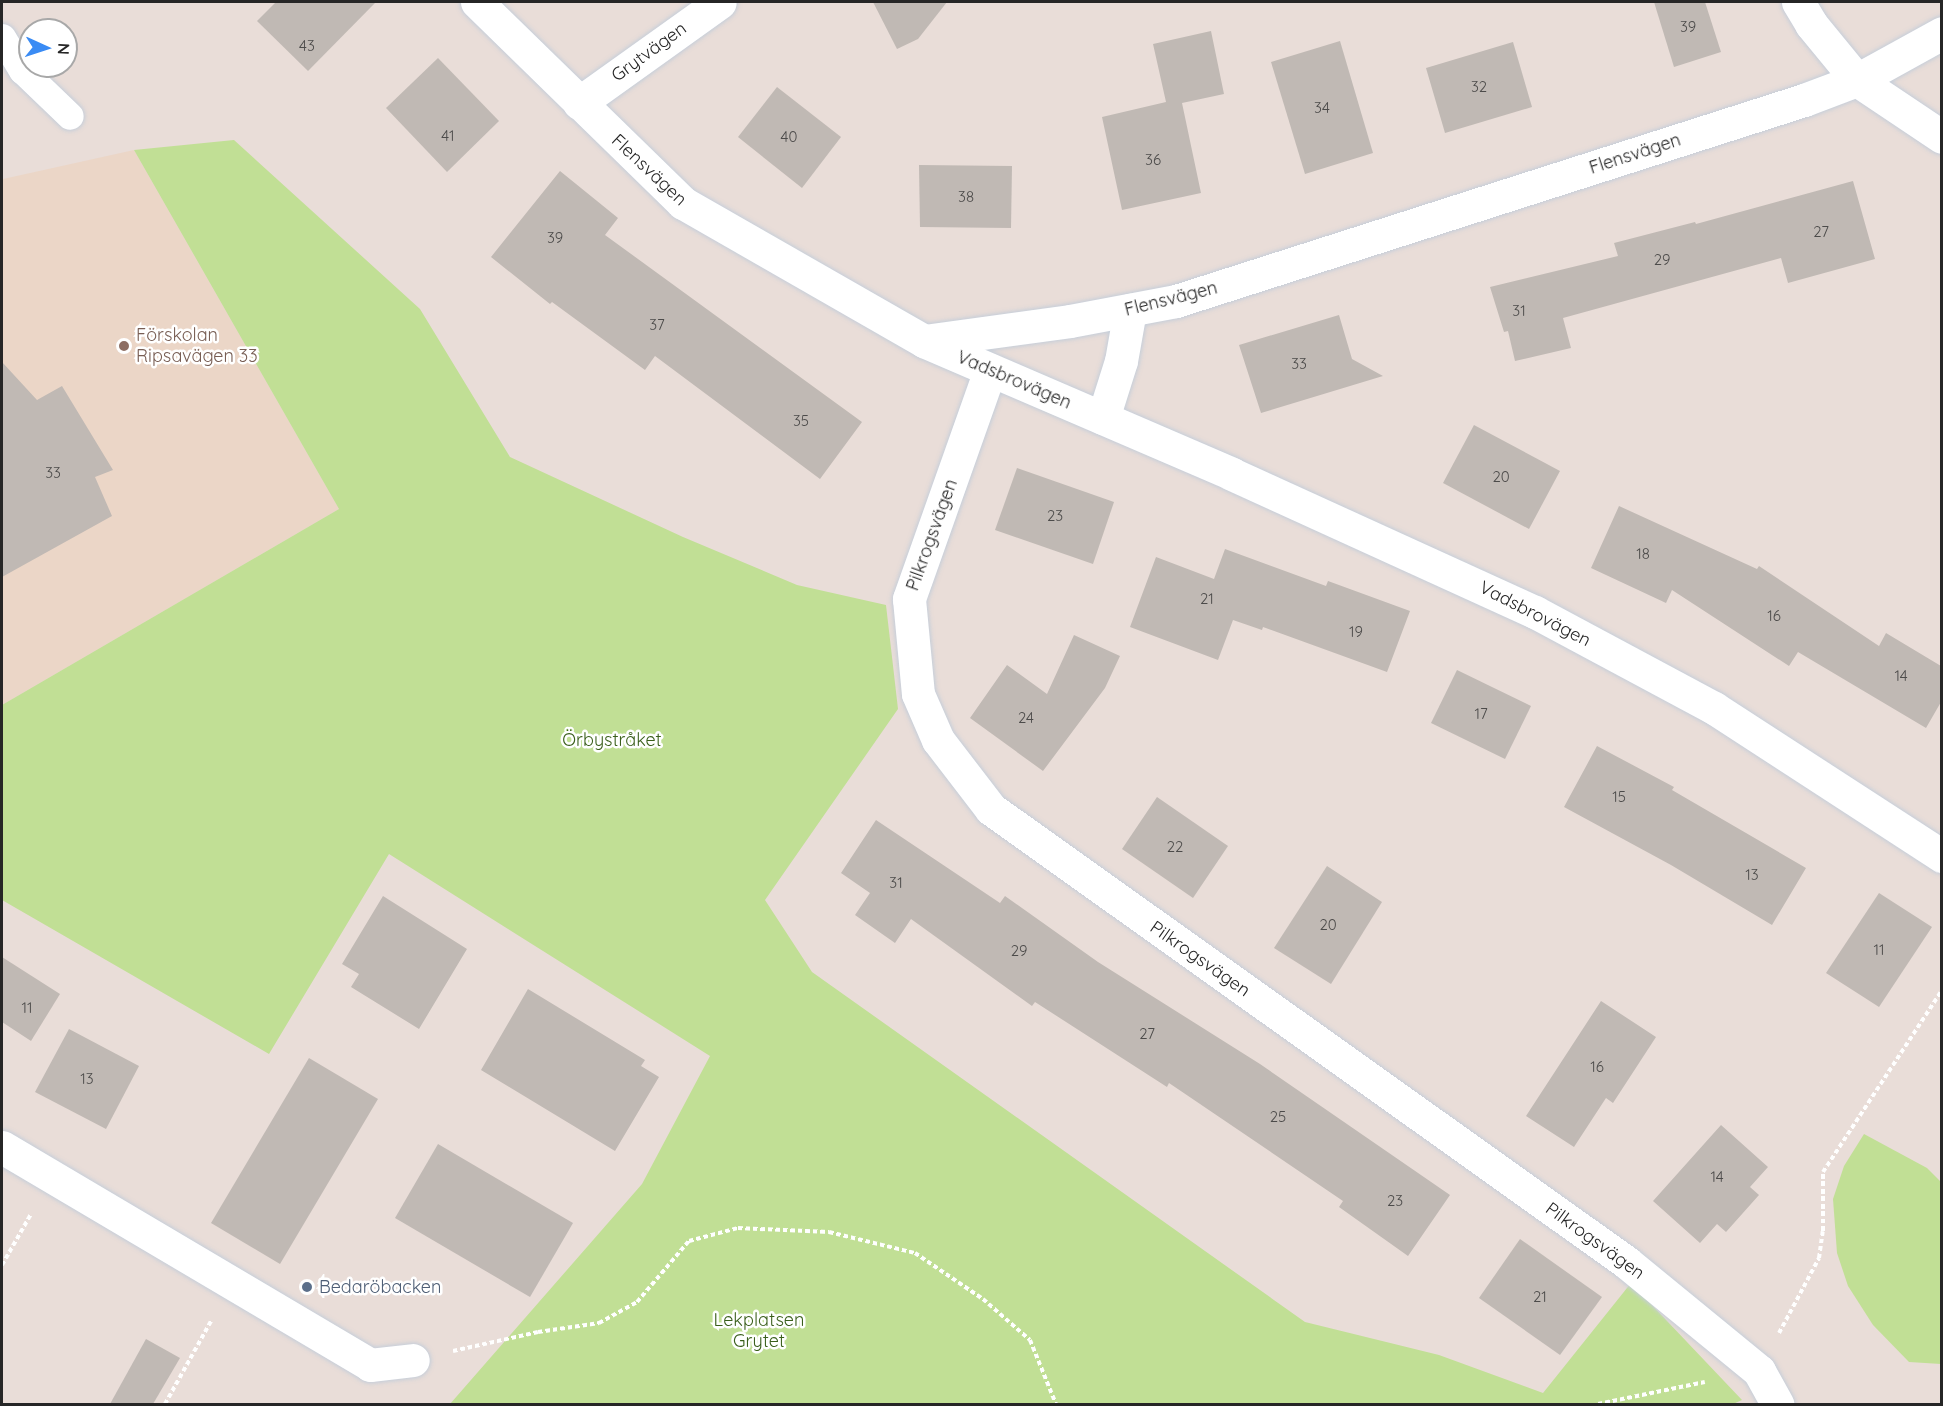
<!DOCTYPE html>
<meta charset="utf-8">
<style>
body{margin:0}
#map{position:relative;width:1943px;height:1406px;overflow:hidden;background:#e9ddd8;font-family:Quicksand,sans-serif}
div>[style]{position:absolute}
.education>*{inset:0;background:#ebd6c7}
.green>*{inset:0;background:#c1df95}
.building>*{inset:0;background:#c0b9b4}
.path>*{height:4px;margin-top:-2px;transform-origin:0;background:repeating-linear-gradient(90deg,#fff 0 4.5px,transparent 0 7.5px)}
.roads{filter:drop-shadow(0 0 2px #c6ced9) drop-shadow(0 0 2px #c6ced9)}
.service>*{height:27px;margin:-13.5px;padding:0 13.5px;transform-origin:13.5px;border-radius:13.5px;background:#fff}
.minor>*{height:33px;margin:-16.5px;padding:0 16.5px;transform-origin:16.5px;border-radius:16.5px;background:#fff}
.dots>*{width:16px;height:16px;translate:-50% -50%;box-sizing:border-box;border:3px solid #fff;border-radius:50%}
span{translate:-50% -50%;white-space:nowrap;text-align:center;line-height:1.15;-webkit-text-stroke:5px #fff;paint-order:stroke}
.number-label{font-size:15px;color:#4c4b4a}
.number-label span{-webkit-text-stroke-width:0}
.street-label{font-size:18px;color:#262626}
.education-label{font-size:18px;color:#785e54}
.left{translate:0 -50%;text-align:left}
.park-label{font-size:18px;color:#3a5f1b}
.service-label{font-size:18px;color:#4e5e75}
.frame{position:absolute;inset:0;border:3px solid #262626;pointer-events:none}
.north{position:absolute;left:18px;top:18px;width:60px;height:60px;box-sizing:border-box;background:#fff;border:2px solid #a8a8a8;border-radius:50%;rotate:93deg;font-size:16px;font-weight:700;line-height:24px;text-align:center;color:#262626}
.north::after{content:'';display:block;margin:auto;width:21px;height:27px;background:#3a8bf4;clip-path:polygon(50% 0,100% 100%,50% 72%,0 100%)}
</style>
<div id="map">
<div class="education">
<div style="clip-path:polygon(134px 150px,339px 509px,2px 705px,2px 183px,3px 179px)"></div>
</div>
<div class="green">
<div style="clip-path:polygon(234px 140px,420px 309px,510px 457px,683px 537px,797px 585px,886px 605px,898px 709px,765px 900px,812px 972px,1305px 1322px,1439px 1355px,1543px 1393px,1631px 1283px,1742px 1400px,1733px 1404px,450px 1404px,642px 1184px,710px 1056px,389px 854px,269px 1054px,2px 900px,2px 705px,339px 509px,134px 150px)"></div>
<div style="clip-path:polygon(1864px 1134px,1927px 1168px,1941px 1182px,1941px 1364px,1909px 1362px,1873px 1325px,1848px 1286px,1837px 1253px,1833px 1199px,1844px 1166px)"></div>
</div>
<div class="building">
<div style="clip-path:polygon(276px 2px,376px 2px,308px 71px,257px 21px)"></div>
<div style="clip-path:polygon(873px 2px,947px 2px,918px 39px,897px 49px)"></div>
<div style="clip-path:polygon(1654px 2px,1705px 2px,1721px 52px,1674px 67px)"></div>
<div style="clip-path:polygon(1211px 31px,1224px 94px,1182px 103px,1201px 193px,1122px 210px,1102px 117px,1166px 102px,1153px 44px)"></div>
<div style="clip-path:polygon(1340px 41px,1373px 153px,1305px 174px,1271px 62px)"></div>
<div style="clip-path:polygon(1513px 42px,1532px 107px,1445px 133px,1426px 68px)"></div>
<div style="clip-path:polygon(438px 58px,499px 121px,447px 172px,386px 108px)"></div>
<div style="clip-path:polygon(777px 87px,841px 137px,802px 188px,738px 137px)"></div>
<div style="clip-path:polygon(919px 165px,1012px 166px,1011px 228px,920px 227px)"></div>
<div style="clip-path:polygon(560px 171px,618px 218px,605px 235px,862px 422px,820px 479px,655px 356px,645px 370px,552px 302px,550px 304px,491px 257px)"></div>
<div style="clip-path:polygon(1853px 181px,1875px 259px,1788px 283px,1781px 258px,1563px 318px,1571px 348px,1515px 361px,1508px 331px,1504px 332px,1490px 287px,1618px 256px,1614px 243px,1695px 222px,1696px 224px)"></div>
<div style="clip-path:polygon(1339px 315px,1352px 359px,1383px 376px,1261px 413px,1239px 345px)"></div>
<div style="clip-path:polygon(2px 362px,37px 400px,62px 386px,113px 470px,95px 477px,112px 516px,2px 577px)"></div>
<div style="clip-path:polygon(1474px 425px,1560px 471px,1529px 529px,1443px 483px)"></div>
<div style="clip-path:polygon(1017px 468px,1114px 502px,1093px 564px,995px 530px)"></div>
<div style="clip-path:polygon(1619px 506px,1757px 569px,1759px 566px,1879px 646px,1886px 633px,1941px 666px,1941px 702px,1926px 728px,1798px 652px,1789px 666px,1672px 590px,1666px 603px,1591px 568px)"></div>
<div style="clip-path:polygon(1225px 549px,1326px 586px,1328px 581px,1410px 611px,1387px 672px,1263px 627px,1262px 630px,1233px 620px,1218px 660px,1130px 627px,1156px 557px,1214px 579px)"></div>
<div style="clip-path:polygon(1074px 635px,1120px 656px,1105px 688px,1043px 771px,970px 718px,1007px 665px,1047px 694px)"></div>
<div style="clip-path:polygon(1457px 670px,1531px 706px,1505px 759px,1431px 723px)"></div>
<div style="clip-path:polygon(1597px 746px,1674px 787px,1672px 790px,1806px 868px,1772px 925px,1671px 865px,1564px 807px)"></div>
<div style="clip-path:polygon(1157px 797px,1228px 846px,1193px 898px,1122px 849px)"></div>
<div style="clip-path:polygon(876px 820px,1000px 903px,1005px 896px,1098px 962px,1260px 1064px,1450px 1195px,1408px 1256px,1339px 1207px,1343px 1201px,1169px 1083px,1167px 1087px,1035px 1002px,1032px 1006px,911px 919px,895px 943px,855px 915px,870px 893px,841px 873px)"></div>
<div style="clip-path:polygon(1327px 866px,1382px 902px,1331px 984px,1274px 948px)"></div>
<div style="clip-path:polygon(1879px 893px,1932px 927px,1879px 1007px,1826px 973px)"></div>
<div style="clip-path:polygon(383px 896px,467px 949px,419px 1029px,351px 987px,359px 974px,342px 964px)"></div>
<div style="clip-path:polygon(2px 957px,60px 994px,31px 1041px,2px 1022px)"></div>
<div style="clip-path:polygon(528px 989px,645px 1060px,641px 1066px,659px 1077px,615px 1151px,481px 1070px)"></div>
<div style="clip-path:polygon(1601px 1001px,1656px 1037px,1613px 1103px,1606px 1098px,1574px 1147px,1526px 1116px)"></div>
<div style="clip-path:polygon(69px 1029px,139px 1066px,106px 1129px,35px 1092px)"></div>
<div style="clip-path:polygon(309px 1058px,378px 1099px,280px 1264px,211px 1223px)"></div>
<div style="clip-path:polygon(1721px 1125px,1768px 1167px,1750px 1187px,1759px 1195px,1726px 1232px,1717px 1224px,1700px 1243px,1653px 1201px)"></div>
<div style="clip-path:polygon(438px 1144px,573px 1223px,530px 1297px,395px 1218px)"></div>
<div style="clip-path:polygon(1520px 1239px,1602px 1297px,1560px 1355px,1479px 1298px)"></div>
<div style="clip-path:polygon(146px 1339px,180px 1358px,153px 1404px,110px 1404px)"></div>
</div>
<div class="path">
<div style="left:2px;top:1265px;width:59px;rotate:-60.4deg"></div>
<div style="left:1779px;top:1333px;width:85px;rotate:-61.9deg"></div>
<div style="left:1819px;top:1258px;width:27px;rotate:-82deg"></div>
<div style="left:1823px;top:1231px;width:59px;rotate:-90deg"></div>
<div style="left:1823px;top:1172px;width:217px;rotate:-56.8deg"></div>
<div style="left:453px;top:1351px;width:87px;rotate:-12.6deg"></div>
<div style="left:538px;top:1332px;width:62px;rotate:-8.4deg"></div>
<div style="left:599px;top:1323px;width:43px;rotate:-28.9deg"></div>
<div style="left:637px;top:1302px;width:80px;rotate:-49.6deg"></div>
<div style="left:689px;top:1241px;width:51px;rotate:-14.9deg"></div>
<div style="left:738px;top:1228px;width:91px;rotate:2.5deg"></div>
<div style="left:829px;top:1232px;width:89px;rotate:13.7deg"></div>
<div style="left:915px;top:1253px;width:82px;rotate:34.1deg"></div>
<div style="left:983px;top:1299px;width:62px;rotate:41.1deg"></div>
<div style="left:1030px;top:1340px;width:69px;rotate:67.9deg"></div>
<div style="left:165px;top:1404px;width:95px;rotate:-61deg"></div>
<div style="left:1598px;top:1404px;width:109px;rotate:-11.6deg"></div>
</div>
<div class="roads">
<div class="service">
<div style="left:2px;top:37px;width:39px;rotate:59deg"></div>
<div style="left:22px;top:70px;width:66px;rotate:43.8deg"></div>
</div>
<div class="minor">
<div style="left:477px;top:2px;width:288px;rotate:44.3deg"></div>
<div style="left:683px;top:203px;width:278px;rotate:29.8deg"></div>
<div style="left:924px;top:341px;width:147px;rotate:-7.8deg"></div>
<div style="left:1070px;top:321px;width:108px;rotate:-10.7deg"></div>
<div style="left:1176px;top:301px;width:659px;rotate:-17.75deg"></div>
<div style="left:1804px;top:100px;width:57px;rotate:-20.7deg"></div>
<div style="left:1857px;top:80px;width:97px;rotate:-28.9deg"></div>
<div style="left:1798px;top:2px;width:26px;rotate:59deg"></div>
<div style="left:1811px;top:24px;width:72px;rotate:50.6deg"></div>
<div style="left:1857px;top:80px;width:102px;rotate:33.8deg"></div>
<div style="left:579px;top:103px;width:173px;rotate:-35.6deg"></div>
<div style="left:926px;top:342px;width:333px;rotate:23.3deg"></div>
<div style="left:1232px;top:474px;width:333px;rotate:24.5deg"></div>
<div style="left:1535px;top:612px;width:203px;rotate:28.2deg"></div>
<div style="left:1714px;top:708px;width:272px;rotate:33deg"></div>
<div style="left:990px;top:370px;width:243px;rotate:109.5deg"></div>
<div style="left:909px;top:599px;width:95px;rotate:84.6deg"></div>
<div style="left:918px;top:694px;width:50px;rotate:66.5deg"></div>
<div style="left:938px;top:740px;width:87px;rotate:52.5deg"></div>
<div style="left:991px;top:809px;width:780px;rotate:35.5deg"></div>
<div style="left:1626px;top:1262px;width:172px;rotate:39.3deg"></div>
<div style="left:1759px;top:1371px;width:38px;rotate:61deg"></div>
<div style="left:1103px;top:418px;width:60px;rotate:-72.5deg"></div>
<div style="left:1121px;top:361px;width:52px;rotate:-80deg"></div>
<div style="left:2px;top:1147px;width:428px;rotate:30.6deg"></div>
<div style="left:370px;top:1365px;width:43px;rotate:-6.6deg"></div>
</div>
</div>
<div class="dots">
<div style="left:124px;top:346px;background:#8d6e63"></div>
<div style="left:307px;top:1287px;background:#5c6f8a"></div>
</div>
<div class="number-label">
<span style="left:1688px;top:27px">39</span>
<span style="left:307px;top:46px">43</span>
<span style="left:1479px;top:87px">32</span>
<span style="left:1322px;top:108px">34</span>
<span style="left:448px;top:136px">41</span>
<span style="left:789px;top:137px">40</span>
<span style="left:1153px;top:160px">36</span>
<span style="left:966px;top:197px">38</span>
<span style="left:1821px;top:232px">27</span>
<span style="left:555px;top:238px">39</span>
<span style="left:1662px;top:260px">29</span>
<span style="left:1519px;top:311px">31</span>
<span style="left:657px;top:325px">37</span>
<span style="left:1299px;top:364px">33</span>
<span style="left:801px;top:421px">35</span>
<span style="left:53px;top:473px">33</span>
<span style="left:1501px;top:477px">20</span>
<span style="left:1055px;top:516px">23</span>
<span style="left:1643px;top:554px">18</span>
<span style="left:1207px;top:599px">21</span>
<span style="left:1774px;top:616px">16</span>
<span style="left:1356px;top:632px">19</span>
<span style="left:1901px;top:676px">14</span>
<span style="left:1481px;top:714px">17</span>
<span style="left:1026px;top:718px">24</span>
<span style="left:1619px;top:797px">15</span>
<span style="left:1175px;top:847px">22</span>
<span style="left:1752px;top:875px">13</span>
<span style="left:896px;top:883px">31</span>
<span style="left:1328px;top:925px">20</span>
<span style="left:1879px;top:950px">11</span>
<span style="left:1019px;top:951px">29</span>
<span style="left:27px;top:1008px">11</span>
<span style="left:1147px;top:1034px">27</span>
<span style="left:1597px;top:1067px">16</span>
<span style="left:87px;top:1079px">13</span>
<span style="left:1278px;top:1117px">25</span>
<span style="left:1717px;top:1177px">14</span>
<span style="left:1395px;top:1201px">23</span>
<span style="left:1540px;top:1297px">21</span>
</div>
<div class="street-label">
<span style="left:649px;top:52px;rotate:-36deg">Grytvägen</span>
<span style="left:1635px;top:154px;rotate:-18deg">Flensvägen</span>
<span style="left:649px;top:170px;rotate:43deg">Flensvägen</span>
<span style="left:1171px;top:299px;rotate:-14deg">Flensvägen</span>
<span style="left:1014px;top:380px;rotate:23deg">Vadsbrovägen</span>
<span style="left:932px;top:535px;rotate:-70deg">Pilkrogsvägen</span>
<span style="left:1535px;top:614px;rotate:27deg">Vadsbrovägen</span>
<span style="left:1200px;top:959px;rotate:35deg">Pilkrogsvägen</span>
<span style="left:1595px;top:1241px;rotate:36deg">Pilkrogsvägen</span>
</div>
<div class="education-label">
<span class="left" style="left:136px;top:346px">Förskolan<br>Ripsavägen 33</span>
</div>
<div class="park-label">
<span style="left:612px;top:740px">Örbystråket</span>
<span style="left:759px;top:1331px">Lekplatsen<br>Grytet</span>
</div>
<div class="service-label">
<span class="left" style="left:319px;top:1287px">Bedaröbacken</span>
</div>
<div class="frame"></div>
<div class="north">N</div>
</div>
